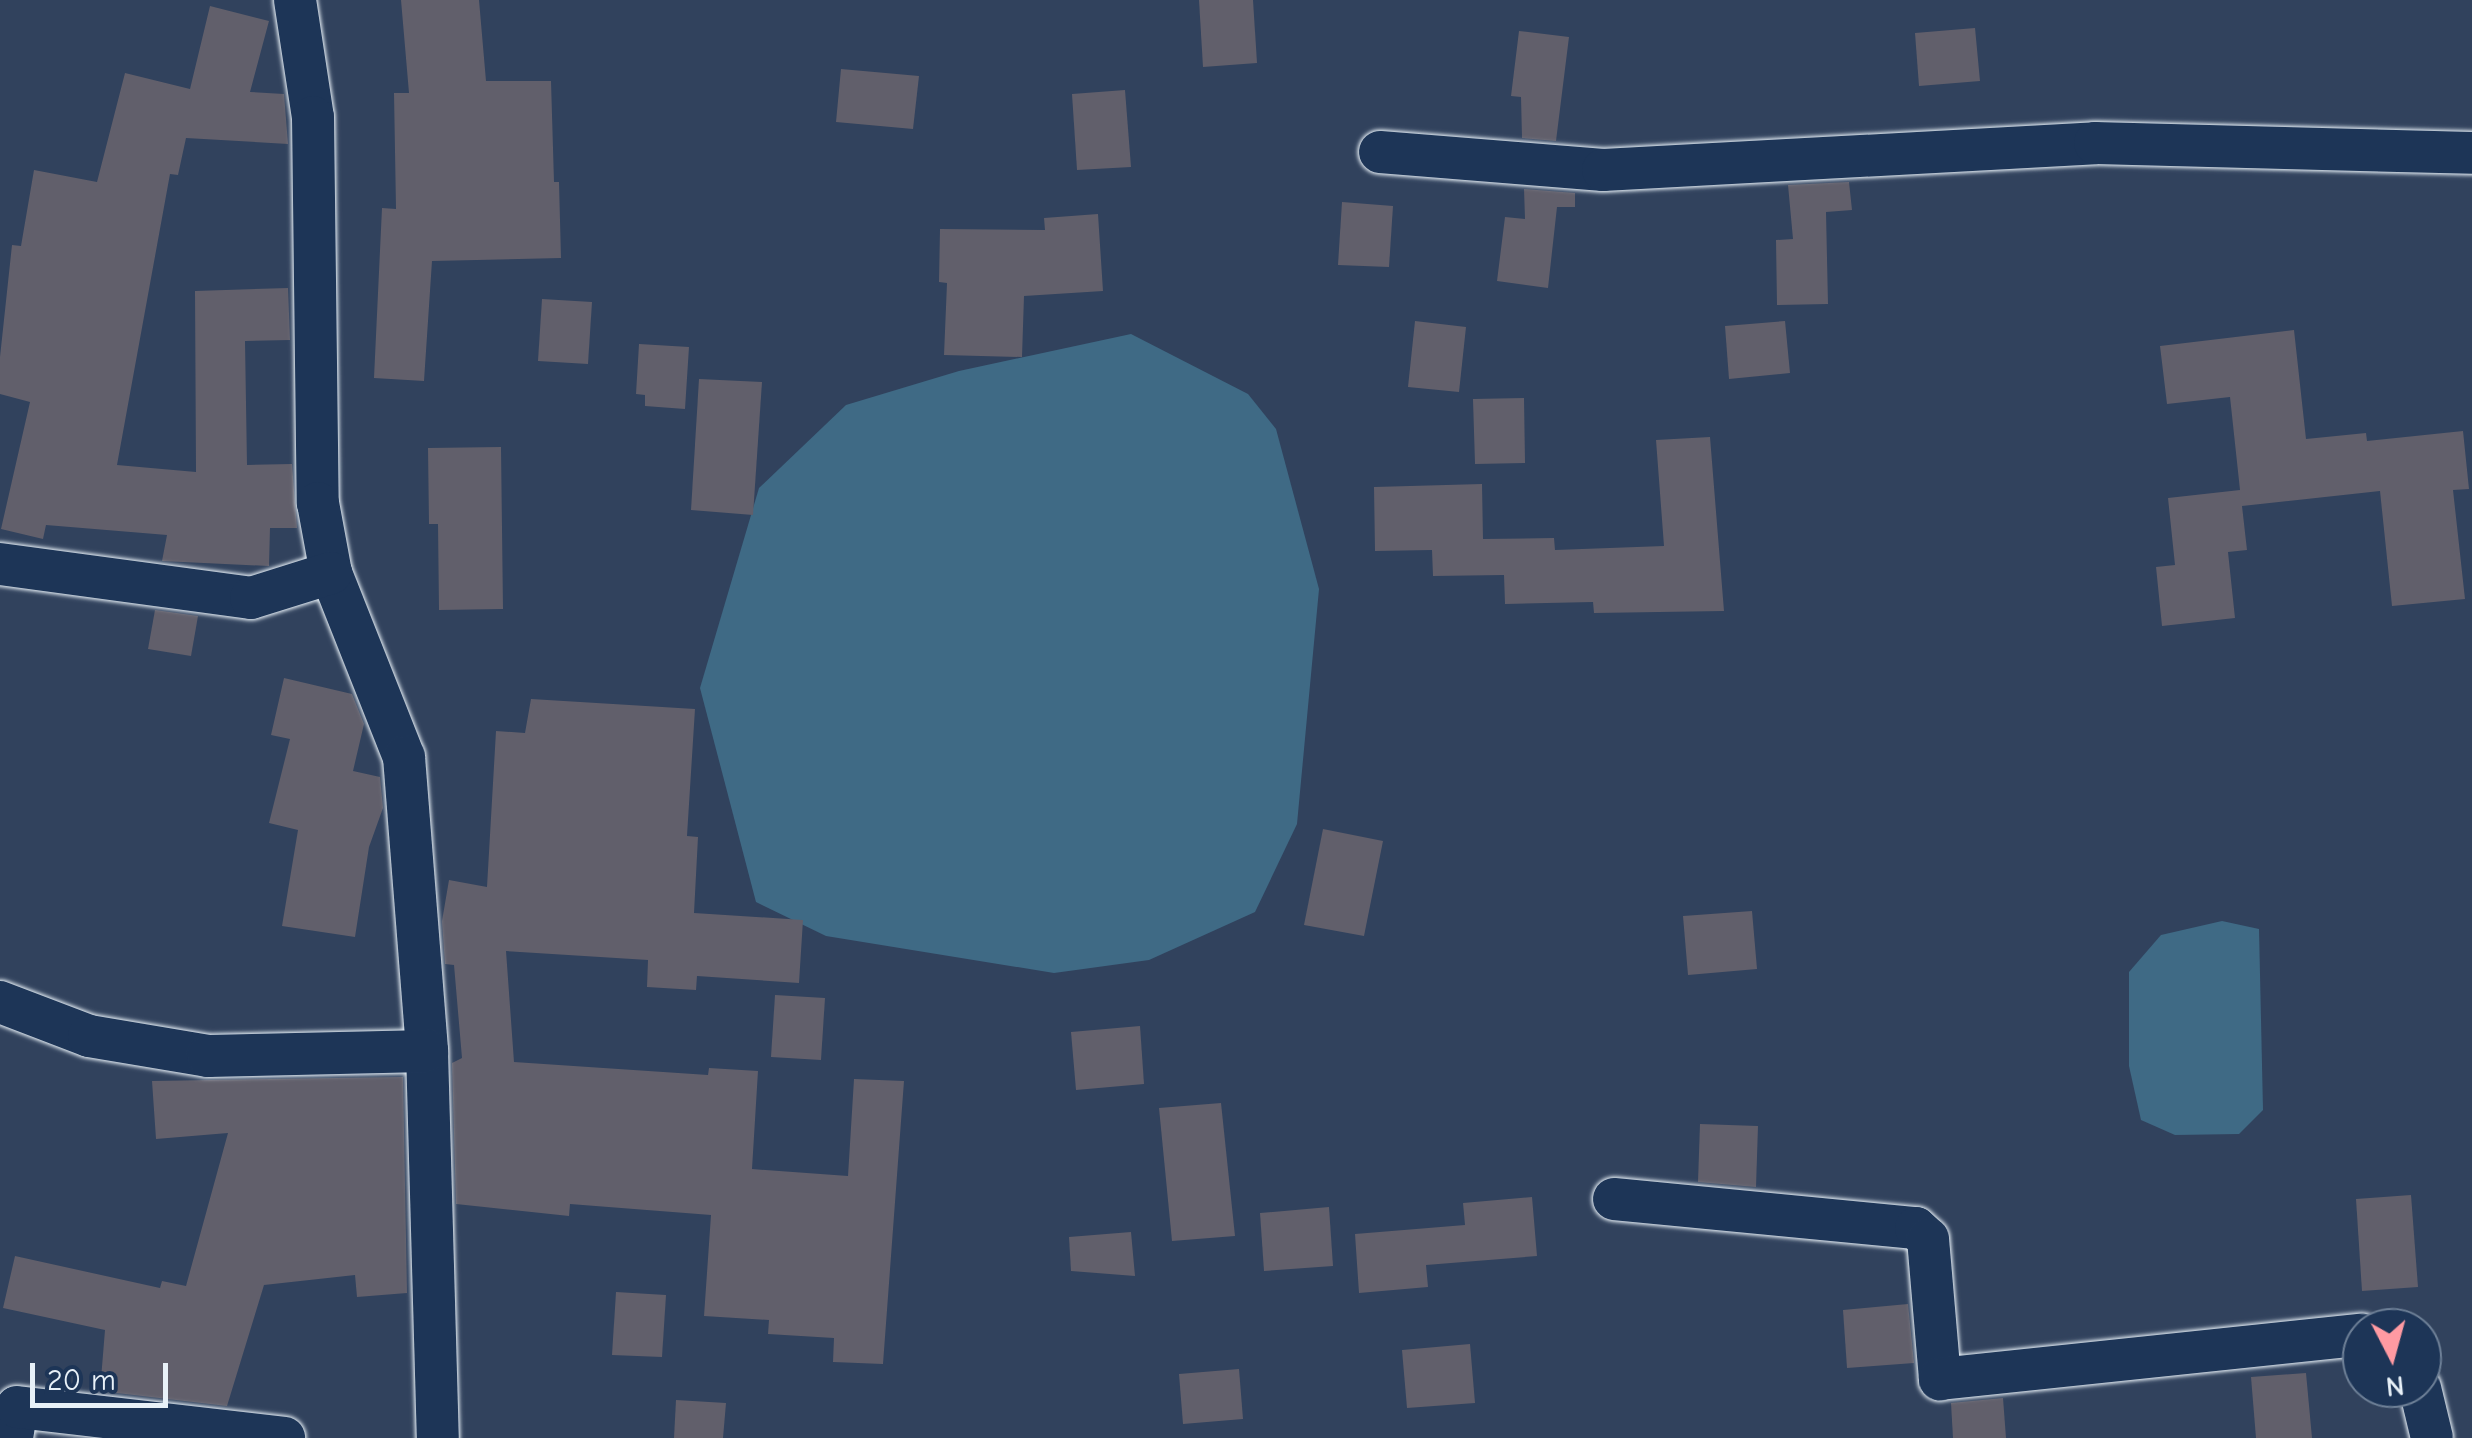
<!DOCTYPE html>
<style>
body{margin:0}
#map{position:relative;width:2472px;height:1438px;overflow:hidden;background:#31425d;font-family:"Comic Neue",sans-serif}
div>[style]{position:absolute}
.water>*{inset:0;background:#3f6a85}
.building>*{inset:0;background:#615f6b}
.roads{filter:drop-shadow(0 0 2px #e8f1f8) drop-shadow(0 0 2px #e8f1f8)}
.minor>*{height:42px;margin:-21px;padding:0 21px;transform-origin:21px;border-radius:21px;background:#1d3557}
span{translate:-50% -50%;white-space:nowrap;text-align:center;line-height:1.15;-webkit-text-stroke:8px #1d3557;paint-order:stroke}
.north{position:absolute;left:2342px;top:1308px;width:100px;height:100px;box-sizing:border-box;background:#1d3557;border:2px solid #6e8097;border-radius:50%;rotate:174deg;font-size:28px;font-weight:700;line-height:40px;text-align:center;color:#e8f1f8}
.north::after{content:'';display:block;margin:auto;width:35px;height:45px;background:#ff9aa2;clip-path:polygon(50% 0,100% 100%,50% 72%,0 100%)}
.scale{position:absolute;left:30px;top:1363px;width:138px;height:45px;box-sizing:border-box;border:5px solid #e8f1f8;border-top:0;padding-left:12px;font-size:30px;line-height:35px;white-space:nowrap;color:#e8f1f8;-webkit-text-stroke:8px #1d3557;paint-order:stroke}
</style>
<div id="map">
<div class="water">
<div style="clip-path:polygon(1131px 334px,1248px 394px,1276px 429px,1319px 589px,1297px 824px,1255px 912px,1149px 960px,1054px 973px,826px 936px,756px 902px,700px 688px,759px 488px,846px 405px,959px 371px)"></div>
<div style="clip-path:polygon(2222px 921px,2259px 929px,2263px 1110px,2239px 1134px,2175px 1135px,2141px 1120px,2129px 1066px,2129px 972px,2161px 935px)"></div>
</div>
<div class="building">
<div style="clip-path:polygon(401px 0,479px 0,486px 81px,551px 81px,554px 182px,559px 182px,561px 258px,432px 261px,424px 381px,374px 378px,382px 208px,396px 209px,394px 93px,409px 93px)"></div>
<div style="clip-path:polygon(1199px 0,1253px 0,1257px 63px,1203px 67px)"></div>
<div style="clip-path:polygon(210px 6px,269px 21px,250px 92px,284px 94px,288px 144px,186px 138px,178px 175px,170px 174px,117px 465px,196px 472px,195px 291px,288px 288px,290px 340px,245px 341px,247px 465px,292px 464px,297px 528px,270px 528px,269px 566px,162px 561px,167px 535px,46px 525px,43px 539px,1px 529px,30px 402px,0 394px,0 357px,12px 245px,21px 246px,34px 170px,97px 182px,125px 73px,190px 89px)"></div>
<div style="clip-path:polygon(1975px 28px,1980px 81px,1919px 86px,1915px 33px)"></div>
<div style="clip-path:polygon(1519px 31px,1569px 37px,1556px 141px,1522px 138px,1521px 97px,1511px 96px)"></div>
<div style="clip-path:polygon(841px 69px,919px 76px,913px 129px,836px 122px)"></div>
<div style="clip-path:polygon(1125px 90px,1131px 167px,1077px 170px,1072px 94px)"></div>
<div style="clip-path:polygon(1849px 182px,1852px 210px,1826px 212px,1828px 304px,1777px 305px,1776px 240px,1793px 239px,1788px 185px)"></div>
<div style="clip-path:polygon(1524px 189px,1575px 193px,1575px 207px,1557px 207px,1548px 288px,1497px 281px,1505px 217px,1525px 219px)"></div>
<div style="clip-path:polygon(1342px 202px,1393px 206px,1389px 267px,1338px 265px)"></div>
<div style="clip-path:polygon(1098px 214px,1103px 291px,1024px 296px,1022px 357px,944px 355px,947px 283px,939px 282px,940px 229px,1045px 230px,1044px 218px)"></div>
<div style="clip-path:polygon(542px 299px,592px 302px,588px 364px,538px 361px)"></div>
<div style="clip-path:polygon(1415px 321px,1466px 327px,1459px 392px,1408px 387px)"></div>
<div style="clip-path:polygon(1785px 321px,1790px 373px,1729px 379px,1725px 326px)"></div>
<div style="clip-path:polygon(2294px 330px,2306px 439px,2366px 433px,2367px 441px,2463px 431px,2469px 489px,2453px 490px,2465px 599px,2392px 606px,2380px 491px,2242px 506px,2247px 550px,2228px 552px,2235px 618px,2162px 626px,2156px 567px,2175px 565px,2168px 498px,2240px 490px,2230px 397px,2167px 404px,2160px 346px)"></div>
<div style="clip-path:polygon(639px 344px,689px 347px,685px 409px,645px 406px,645px 395px,636px 394px)"></div>
<div style="clip-path:polygon(699px 379px,762px 382px,753px 515px,691px 510px)"></div>
<div style="clip-path:polygon(1524px 398px,1525px 463px,1475px 464px,1473px 399px)"></div>
<div style="clip-path:polygon(1710px 437px,1724px 611px,1594px 613px,1593px 602px,1505px 604px,1504px 575px,1433px 576px,1432px 550px,1375px 551px,1374px 487px,1482px 484px,1483px 539px,1554px 538px,1555px 550px,1664px 546px,1656px 440px)"></div>
<div style="clip-path:polygon(501px 447px,503px 609px,439px 610px,438px 524px,429px 524px,428px 448px)"></div>
<div style="clip-path:polygon(155px 610px,198px 616px,191px 656px,148px 649px)"></div>
<div style="clip-path:polygon(284px 678px,352px 694px,364px 724px,353px 771px,380px 777px,383px 808px,369px 847px,355px 937px,282px 926px,298px 830px,269px 823px,290px 739px,271px 735px)"></div>
<div style="clip-path:polygon(531px 699px,695px 709px,687px 836px,698px 837px,694px 913px,803px 920px,799px 983px,697px 976px,696px 990px,647px 987px,648px 960px,506px 951px,514px 1062px,708px 1075px,709px 1068px,758px 1071px,752px 1169px,848px 1176px,854px 1079px,904px 1081px,883px 1364px,833px 1362px,834px 1338px,768px 1334px,769px 1320px,704px 1316px,711px 1215px,570px 1204px,569px 1216px,456px 1204px,452px 1063px,462px 1058px,454px 965px,445px 964px,442px 921px,449px 880px,487px 887px,496px 731px,525px 733px)"></div>
<div style="clip-path:polygon(1323px 829px,1383px 841px,1364px 936px,1304px 925px)"></div>
<div style="clip-path:polygon(1752px 911px,1757px 969px,1688px 975px,1683px 916px)"></div>
<div style="clip-path:polygon(775px 995px,825px 998px,821px 1060px,771px 1057px)"></div>
<div style="clip-path:polygon(1140px 1026px,1144px 1084px,1076px 1090px,1071px 1032px)"></div>
<div style="clip-path:polygon(403px 1077px,407px 1293px,357px 1297px,355px 1275px,264px 1285px,227px 1406px,100px 1391px,105px 1330px,3px 1308px,15px 1256px,160px 1288px,162px 1281px,186px 1286px,228px 1133px,156px 1139px,152px 1081px)"></div>
<div style="clip-path:polygon(1221px 1103px,1235px 1236px,1172px 1241px,1159px 1108px)"></div>
<div style="clip-path:polygon(1700px 1124px,1758px 1126px,1756px 1187px,1698px 1182px)"></div>
<div style="clip-path:polygon(2411px 1195px,2418px 1287px,2362px 1291px,2356px 1199px)"></div>
<div style="clip-path:polygon(1532px 1197px,1537px 1256px,1426px 1265px,1428px 1287px,1359px 1293px,1355px 1234px,1465px 1225px,1463px 1203px)"></div>
<div style="clip-path:polygon(1329px 1207px,1333px 1266px,1264px 1271px,1260px 1213px)"></div>
<div style="clip-path:polygon(1131px 1232px,1135px 1276px,1071px 1271px,1069px 1237px)"></div>
<div style="clip-path:polygon(616px 1292px,666px 1295px,662px 1357px,612px 1355px)"></div>
<div style="clip-path:polygon(1908px 1304px,1914px 1363px,1847px 1368px,1843px 1310px)"></div>
<div style="clip-path:polygon(1470px 1344px,1475px 1403px,1407px 1408px,1402px 1350px)"></div>
<div style="clip-path:polygon(1239px 1369px,1243px 1419px,1183px 1424px,1179px 1374px)"></div>
<div style="clip-path:polygon(2306px 1373px,2312px 1438px,2256px 1438px,2251px 1377px)"></div>
<div style="clip-path:polygon(2003px 1398px,2006px 1438px,1953px 1438px,1951px 1403px)"></div>
<div style="clip-path:polygon(676px 1400px,726px 1403px,723px 1438px,674px 1438px)"></div>
</div>
<div class="roads">
<div class="minor">
<div style="left:295px;top:0;width:118px;rotate:81.3deg"></div>
<div style="left:313px;top:117px;width:386px;rotate:89.3deg"></div>
<div style="left:318px;top:503px;width:71px;rotate:79.5deg"></div>
<div style="left:331px;top:573px;width:198px;rotate:68.4deg"></div>
<div style="left:404px;top:757px;width:295px;rotate:85.5deg"></div>
<div style="left:427px;top:1051px;width:387px;rotate:88.4deg"></div>
<div style="left:1380px;top:152px;width:224px;rotate:4.6deg"></div>
<div style="left:1603px;top:170px;width:493px;rotate:-3.1deg"></div>
<div style="left:2095px;top:143px;width:377px;rotate:1.5deg"></div>
<div style="left:0;top:564px;width:253px;rotate:7.7deg"></div>
<div style="left:251px;top:598px;width:84px;rotate:-17.4deg"></div>
<div style="left:0;top:1002px;width:95px;rotate:20.9deg"></div>
<div style="left:89px;top:1036px;width:121px;rotate:9.5deg"></div>
<div style="left:208px;top:1056px;width:219px;rotate:-1.3deg"></div>
<div style="left:1614px;top:1199px;width:303px;rotate:5.5deg"></div>
<div style="left:1916px;top:1228px;width:16px;rotate:43deg"></div>
<div style="left:1928px;top:1239px;width:141px;rotate:85.1deg"></div>
<div style="left:1940px;top:1379px;width:424px;rotate:-6deg"></div>
<div style="left:2420px;top:1388px;width:51px;rotate:76.5deg"></div>
<div style="left:12px;top:1438px;width:31px;rotate:-81deg"></div>
<div style="left:17px;top:1407px;width:269px;rotate:6.6deg"></div>
</div>
</div>
<div class="north">N</div>
<div class="scale">20 m</div>
</div>
